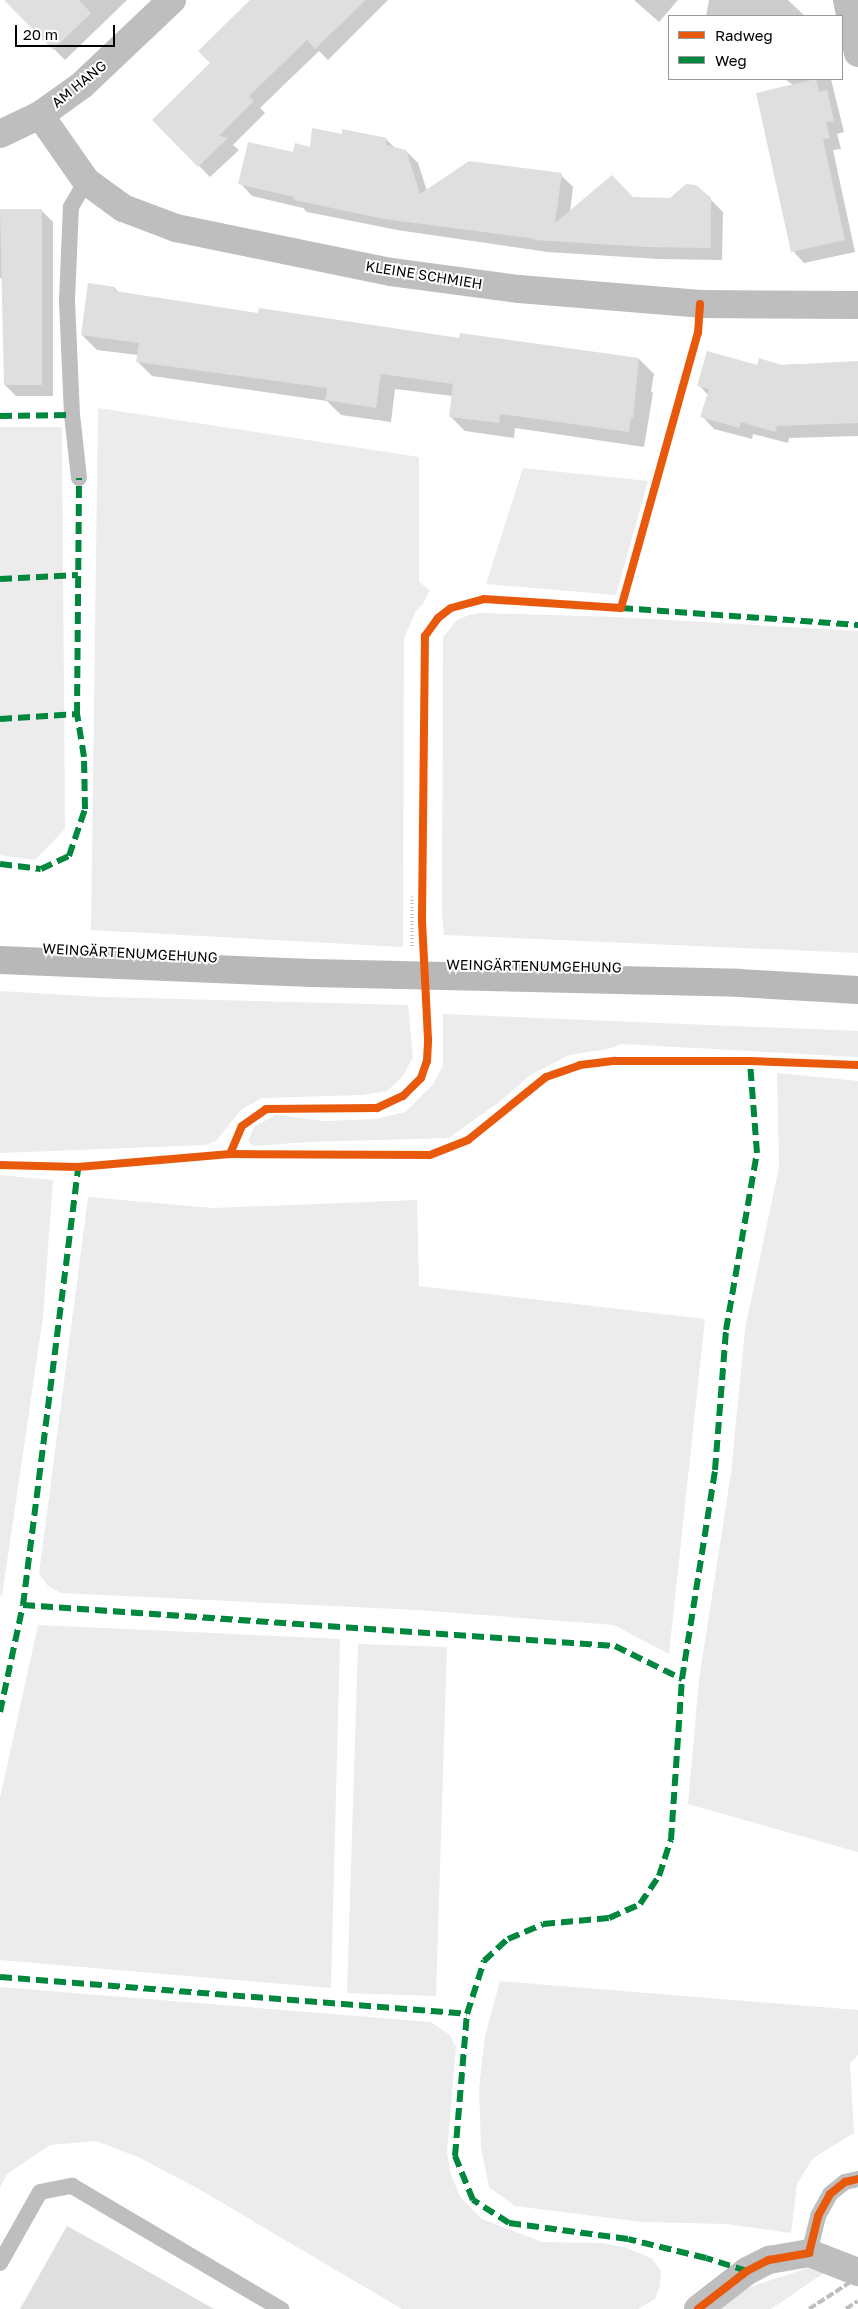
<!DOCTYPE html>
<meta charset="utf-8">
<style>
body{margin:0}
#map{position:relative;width:858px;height:2309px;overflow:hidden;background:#fff;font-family:"Golos Text",sans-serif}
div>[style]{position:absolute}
.green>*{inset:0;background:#ececec}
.shadow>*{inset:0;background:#0003}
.building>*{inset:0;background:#dfdfdf}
.path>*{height:3px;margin-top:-1.5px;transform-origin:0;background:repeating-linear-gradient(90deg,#b9b9b9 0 1px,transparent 0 3.5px)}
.lane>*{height:16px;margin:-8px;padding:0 8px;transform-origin:8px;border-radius:8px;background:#bebebe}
.street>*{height:28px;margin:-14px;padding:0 14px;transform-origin:14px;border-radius:14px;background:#bebebe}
.secondary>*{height:28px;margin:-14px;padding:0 14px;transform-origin:14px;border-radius:14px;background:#b8b8b8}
.rail>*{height:4px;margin-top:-2px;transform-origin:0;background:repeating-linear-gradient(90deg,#bebebe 0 8px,transparent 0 10.5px)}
.quiet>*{height:6px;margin-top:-3px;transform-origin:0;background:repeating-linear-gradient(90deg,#00873e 0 12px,transparent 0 18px)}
.cycleway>*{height:8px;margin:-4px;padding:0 4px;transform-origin:4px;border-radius:4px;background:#e8590c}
span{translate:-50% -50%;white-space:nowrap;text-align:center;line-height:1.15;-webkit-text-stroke:4px #fff;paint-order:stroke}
.street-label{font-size:14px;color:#000}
.legend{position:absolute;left:668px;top:15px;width:175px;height:65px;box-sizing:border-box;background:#fff;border:1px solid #999;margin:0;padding:6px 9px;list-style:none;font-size:15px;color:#000}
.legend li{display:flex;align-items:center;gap:10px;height:25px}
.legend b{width:25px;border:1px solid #999}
.scale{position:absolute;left:15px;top:25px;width:100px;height:22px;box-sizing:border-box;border:2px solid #000;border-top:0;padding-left:6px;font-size:15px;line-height:18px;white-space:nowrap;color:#000;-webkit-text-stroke:4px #fff;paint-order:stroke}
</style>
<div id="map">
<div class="green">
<div style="clip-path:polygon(98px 408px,419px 457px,419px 582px,430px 590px,423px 604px,416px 611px,404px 638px,403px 947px,91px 930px)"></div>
<div style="clip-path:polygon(0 427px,62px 427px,65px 829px,35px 860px,0 855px)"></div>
<div style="clip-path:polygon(523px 468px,648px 481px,616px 595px,486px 584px)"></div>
<div style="clip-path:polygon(480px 613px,617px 617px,858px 631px,858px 953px,444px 935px,442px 912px,443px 637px,457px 620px,469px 615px)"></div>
<div style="clip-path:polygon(0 991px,102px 997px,408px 1005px,413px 1057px,403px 1076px,387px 1091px,363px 1095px,262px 1098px,241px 1110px,216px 1141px,205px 1145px,0 1153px)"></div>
<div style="clip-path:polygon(443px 1014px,858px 1031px,858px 1057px,622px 1044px,608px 1049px,569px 1055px,529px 1076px,499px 1102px,449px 1138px,308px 1142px,253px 1146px,248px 1141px,254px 1127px,275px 1115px,325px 1121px,376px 1119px,405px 1112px,434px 1083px,443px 1065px)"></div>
<div style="clip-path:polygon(777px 1073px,858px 1081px,858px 1852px,688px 1804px,699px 1680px,731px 1473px,745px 1329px,779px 1167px)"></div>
<div style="clip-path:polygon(0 1175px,53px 1180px,43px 1317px,2px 1596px,0 1595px)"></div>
<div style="clip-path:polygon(88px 1197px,213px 1208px,417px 1200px,419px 1286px,705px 1319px,669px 1654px,614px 1625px,416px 1610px,61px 1593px,48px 1586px,39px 1574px)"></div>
<div style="clip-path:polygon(38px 1625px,340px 1639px,331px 1988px,0 1960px,0 1798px)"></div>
<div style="clip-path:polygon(358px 1644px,447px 1647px,436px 1996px,347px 1993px)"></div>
<div style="clip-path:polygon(500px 1981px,858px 2010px,858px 2055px,850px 2063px,854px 2133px,813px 2158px,797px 2184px,791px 2233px,726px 2224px,642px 2222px,515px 2206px,489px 2187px,481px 2148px,479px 2088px,485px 2036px)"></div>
<div style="clip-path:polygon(0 1987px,431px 2022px,450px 2035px,456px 2047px,447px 2153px,451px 2175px,461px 2198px,482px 2219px,542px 2242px,602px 2243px,627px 2248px,651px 2258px,661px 2271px,660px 2286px,655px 2299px,638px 2309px,402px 2309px,197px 2188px,138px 2157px,96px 2141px,50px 2145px,7px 2174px,0 2188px)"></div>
<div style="clip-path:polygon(808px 2268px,824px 2273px,771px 2309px,712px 2309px,731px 2293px)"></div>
</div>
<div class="shadow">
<div style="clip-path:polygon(17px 0,127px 0,65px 60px,11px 6px)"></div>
<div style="clip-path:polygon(269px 0,388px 0,328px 60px,319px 51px,260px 108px,265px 113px,233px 145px,239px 150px,210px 177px,154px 120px,212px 63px)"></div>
<div style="clip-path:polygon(634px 0,678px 0,659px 22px)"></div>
<div style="clip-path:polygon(709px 0,788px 0,805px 16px,706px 16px)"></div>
<div style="clip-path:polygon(785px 79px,831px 79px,844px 132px,837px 134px,841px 149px,833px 150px,855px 252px,804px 263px,793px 251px,793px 85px)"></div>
<div style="clip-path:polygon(343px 135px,386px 139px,396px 149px,406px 151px,418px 163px,427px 191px,561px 175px,573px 187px,570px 212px,633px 198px,710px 199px,723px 212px,722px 260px,658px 259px,548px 252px,397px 230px,307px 212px,303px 208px,252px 196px,240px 183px,294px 153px)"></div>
<div style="clip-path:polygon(0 210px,41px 210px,53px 222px,53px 396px,16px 396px,5px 385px,4px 278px,0 278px)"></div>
<div style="clip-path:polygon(115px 288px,119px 293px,259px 315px,639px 359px,654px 374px,651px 391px,653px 393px,644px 447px,515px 428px,514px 438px,465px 431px,450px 416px,453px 396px,395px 389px,391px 422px,341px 415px,327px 401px,152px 376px,137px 361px,138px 355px,97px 350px,82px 335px)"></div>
<div style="clip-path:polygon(858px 362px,858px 436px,789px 438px,788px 443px,753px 434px,752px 439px,714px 429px,702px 416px,708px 395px,699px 385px,758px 366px)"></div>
</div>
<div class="building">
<div style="clip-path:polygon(4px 0,79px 0,91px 13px,53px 50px)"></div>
<div style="clip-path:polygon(250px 0,366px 0,315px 49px,307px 40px,249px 96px,254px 101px,219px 136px,228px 138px,198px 167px,152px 120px,210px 63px,198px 51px)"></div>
<div style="clip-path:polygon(816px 79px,819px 92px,827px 90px,834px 121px,826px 122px,830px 138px,823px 139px,845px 240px,791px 252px,756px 93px)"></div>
<div style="clip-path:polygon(312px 128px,342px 134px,342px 129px,387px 138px,386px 145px,406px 150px,420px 194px,469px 161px,562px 173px,555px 223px,612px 175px,633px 197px,670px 198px,686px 184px,696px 185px,711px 198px,711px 248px,645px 247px,534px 240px,536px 239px,384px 219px,294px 200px,294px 197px,238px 184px,248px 142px,293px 152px,295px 143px,310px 147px)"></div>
<div style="clip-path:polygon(0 209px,42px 209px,42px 385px,4px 385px)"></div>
<div style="clip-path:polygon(88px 283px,115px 287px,115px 291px,258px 313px,259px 308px,459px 338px,460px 333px,639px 358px,633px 418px,631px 418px,629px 432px,500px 414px,499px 423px,449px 417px,453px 384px,381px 374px,376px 408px,325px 400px,327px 388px,136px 362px,139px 343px,81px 335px)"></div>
<div style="clip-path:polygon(707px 351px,757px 365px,759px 358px,782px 365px,858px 361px,858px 423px,777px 426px,775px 432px,741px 422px,739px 428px,700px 417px,709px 389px,697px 386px)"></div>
<div style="clip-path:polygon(67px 2226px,105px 2247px,214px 2309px,20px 2309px)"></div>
</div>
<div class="path">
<div style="left:412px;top:946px;width:50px;rotate:-90deg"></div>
</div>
<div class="lane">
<div style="left:79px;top:478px;width:63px;rotate:-96.3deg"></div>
<div style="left:72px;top:415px;width:114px;rotate:-92.5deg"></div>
<div style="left:67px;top:301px;width:94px;rotate:-87.6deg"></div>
<div style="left:71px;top:207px;width:30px;rotate:-60deg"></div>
<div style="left:809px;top:2253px;width:38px;rotate:-76deg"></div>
<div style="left:818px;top:2216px;width:25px;rotate:-61deg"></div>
<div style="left:830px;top:2194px;width:19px;rotate:-39deg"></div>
<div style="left:845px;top:2182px;width:13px;rotate:-13deg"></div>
<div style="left:0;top:2263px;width:81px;rotate:-60.6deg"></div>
<div style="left:40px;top:2192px;width:33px;rotate:-11deg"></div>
<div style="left:72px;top:2186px;width:243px;rotate:30.5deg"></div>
</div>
<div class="street">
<div style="left:847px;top:0;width:54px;rotate:78.3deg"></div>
<div style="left:40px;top:115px;width:80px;rotate:55.1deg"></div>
<div style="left:86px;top:181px;width:46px;rotate:36.1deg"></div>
<div style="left:123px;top:208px;width:57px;rotate:20.7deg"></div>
<div style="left:176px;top:228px;width:219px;rotate:11.6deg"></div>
<div style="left:391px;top:272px;width:129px;rotate:7.6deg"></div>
<div style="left:519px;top:289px;width:182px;rotate:4.7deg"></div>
<div style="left:700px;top:304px;width:158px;rotate:0.4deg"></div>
<div style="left:0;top:134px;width:44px;rotate:-25.4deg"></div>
<div style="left:40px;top:115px;width:52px;rotate:-35.5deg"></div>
<div style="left:82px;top:85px;width:124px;rotate:-43.4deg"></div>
<div style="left:698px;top:2309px;width:62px;rotate:-37.8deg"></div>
<div style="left:747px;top:2271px;width:25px;rotate:-27deg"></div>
<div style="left:769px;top:2260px;width:41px;rotate:-9.9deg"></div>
<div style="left:809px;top:2253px;width:53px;rotate:21.2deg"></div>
</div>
<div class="secondary">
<div style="left:0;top:960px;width:312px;rotate:2.4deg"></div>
<div style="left:312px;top:973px;width:427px;rotate:1.3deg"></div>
<div style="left:739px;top:983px;width:119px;rotate:3.4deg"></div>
</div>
<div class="rail">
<div style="left:809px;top:2309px;width:59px;rotate:-33.1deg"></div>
<div style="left:846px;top:2309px;width:14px;rotate:-34deg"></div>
</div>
<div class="quiet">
<div style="left:0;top:416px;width:72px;rotate:-0.8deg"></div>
<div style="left:0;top:579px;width:78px;rotate:-2.9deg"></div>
<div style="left:621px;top:608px;width:238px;rotate:4.1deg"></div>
<div style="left:0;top:719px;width:77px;rotate:-3.7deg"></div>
<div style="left:0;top:864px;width:41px;rotate:7deg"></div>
<div style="left:41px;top:869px;width:31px;rotate:-25deg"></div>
<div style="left:69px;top:856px;width:50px;rotate:-71.2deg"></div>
<div style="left:85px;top:809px;width:52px;rotate:-91.1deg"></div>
<div style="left:84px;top:757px;width:44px;rotate:-99.2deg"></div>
<div style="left:77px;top:714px;width:236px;rotate:-89.5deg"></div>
<div style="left:23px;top:1605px;width:593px;rotate:3.96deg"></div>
<div style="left:615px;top:1646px;width:75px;rotate:26.2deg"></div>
<div style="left:0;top:1712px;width:109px;rotate:-77.9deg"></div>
<div style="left:23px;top:1605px;width:441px;rotate:-82.8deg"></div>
<div style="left:0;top:1977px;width:468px;rotate:4.5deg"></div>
<div style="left:747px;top:2271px;width:43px;rotate:-162.4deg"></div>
<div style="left:706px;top:2258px;width:80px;rotate:-166.3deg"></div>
<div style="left:628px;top:2239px;width:120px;rotate:-172.3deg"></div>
<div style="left:509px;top:2223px;width:43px;rotate:-147.4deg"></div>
<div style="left:473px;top:2200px;width:48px;rotate:-112.2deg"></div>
<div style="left:455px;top:2156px;width:143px;rotate:-85.2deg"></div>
<div style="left:467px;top:2014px;width:56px;rotate:-72.2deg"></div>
<div style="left:484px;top:1961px;width:33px;rotate:-43deg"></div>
<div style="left:508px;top:1939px;width:38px;rotate:-23deg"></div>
<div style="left:543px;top:1924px;width:66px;rotate:-5.2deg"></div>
<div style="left:609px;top:1918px;width:34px;rotate:-24deg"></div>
<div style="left:640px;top:1904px;width:34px;rotate:-56deg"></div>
<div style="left:659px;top:1876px;width:38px;rotate:-72deg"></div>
<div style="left:671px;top:1840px;width:161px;rotate:-86.1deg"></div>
<div style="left:682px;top:1679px;width:212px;rotate:-81deg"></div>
<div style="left:715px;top:1470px;width:140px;rotate:-85.5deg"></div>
<div style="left:726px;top:1330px;width:180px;rotate:-80.1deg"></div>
<div style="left:757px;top:1153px;width:92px;rotate:-94.4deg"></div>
</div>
<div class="cycleway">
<div style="left:230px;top:1154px;width:30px;rotate:-67deg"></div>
<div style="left:242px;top:1126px;width:29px;rotate:-35deg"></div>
<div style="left:266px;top:1109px;width:111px;rotate:-0.5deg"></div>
<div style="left:377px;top:1108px;width:29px;rotate:-25deg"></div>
<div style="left:403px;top:1096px;width:25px;rotate:-45deg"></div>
<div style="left:421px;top:1078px;width:18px;rotate:-71deg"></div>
<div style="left:427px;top:1061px;width:22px;rotate:-87deg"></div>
<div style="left:428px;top:1039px;width:120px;rotate:-92.9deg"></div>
<div style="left:422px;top:919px;width:283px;rotate:-89.4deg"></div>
<div style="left:425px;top:636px;width:22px;rotate:-54deg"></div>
<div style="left:438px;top:618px;width:16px;rotate:-38deg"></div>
<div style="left:451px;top:608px;width:34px;rotate:-15deg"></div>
<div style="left:484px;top:599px;width:137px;rotate:3.8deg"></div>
<div style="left:621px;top:608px;width:286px;rotate:-74.4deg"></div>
<div style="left:698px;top:333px;width:29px;rotate:-86deg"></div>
<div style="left:0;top:1165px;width:78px;rotate:1.5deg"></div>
<div style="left:78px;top:1167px;width:153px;rotate:-4.9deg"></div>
<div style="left:230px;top:1154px;width:200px;rotate:0.3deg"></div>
<div style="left:430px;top:1155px;width:41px;rotate:-21.5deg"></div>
<div style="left:468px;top:1140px;width:100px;rotate:-38.9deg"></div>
<div style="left:546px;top:1077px;width:36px;rotate:-19deg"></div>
<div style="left:580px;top:1065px;width:35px;rotate:-7deg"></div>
<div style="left:615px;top:1061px;width:135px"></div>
<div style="left:750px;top:1061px;width:108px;rotate:2.1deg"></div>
<div style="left:698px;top:2309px;width:62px;rotate:-37.8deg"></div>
<div style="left:747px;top:2271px;width:25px;rotate:-27deg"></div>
<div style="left:769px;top:2260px;width:41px;rotate:-9.9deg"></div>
<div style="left:809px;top:2253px;width:38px;rotate:-76deg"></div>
<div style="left:818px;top:2216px;width:25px;rotate:-61deg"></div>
<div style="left:830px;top:2194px;width:19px;rotate:-39deg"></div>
<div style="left:845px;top:2182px;width:13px;rotate:-13deg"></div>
</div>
<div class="street-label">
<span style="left:79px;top:84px;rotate:-39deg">AM HANG</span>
<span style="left:424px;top:275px;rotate:9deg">KLEINE SCHMIEH</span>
<span style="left:130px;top:953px;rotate:3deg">WEINGÄRTENUMGEHUNG</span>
<span style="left:534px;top:966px;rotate:1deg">WEINGÄRTENUMGEHUNG</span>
</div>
<ul class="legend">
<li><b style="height:6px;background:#e8590c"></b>Radweg</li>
<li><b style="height:6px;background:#00873e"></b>Weg</li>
</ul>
<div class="scale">20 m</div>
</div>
